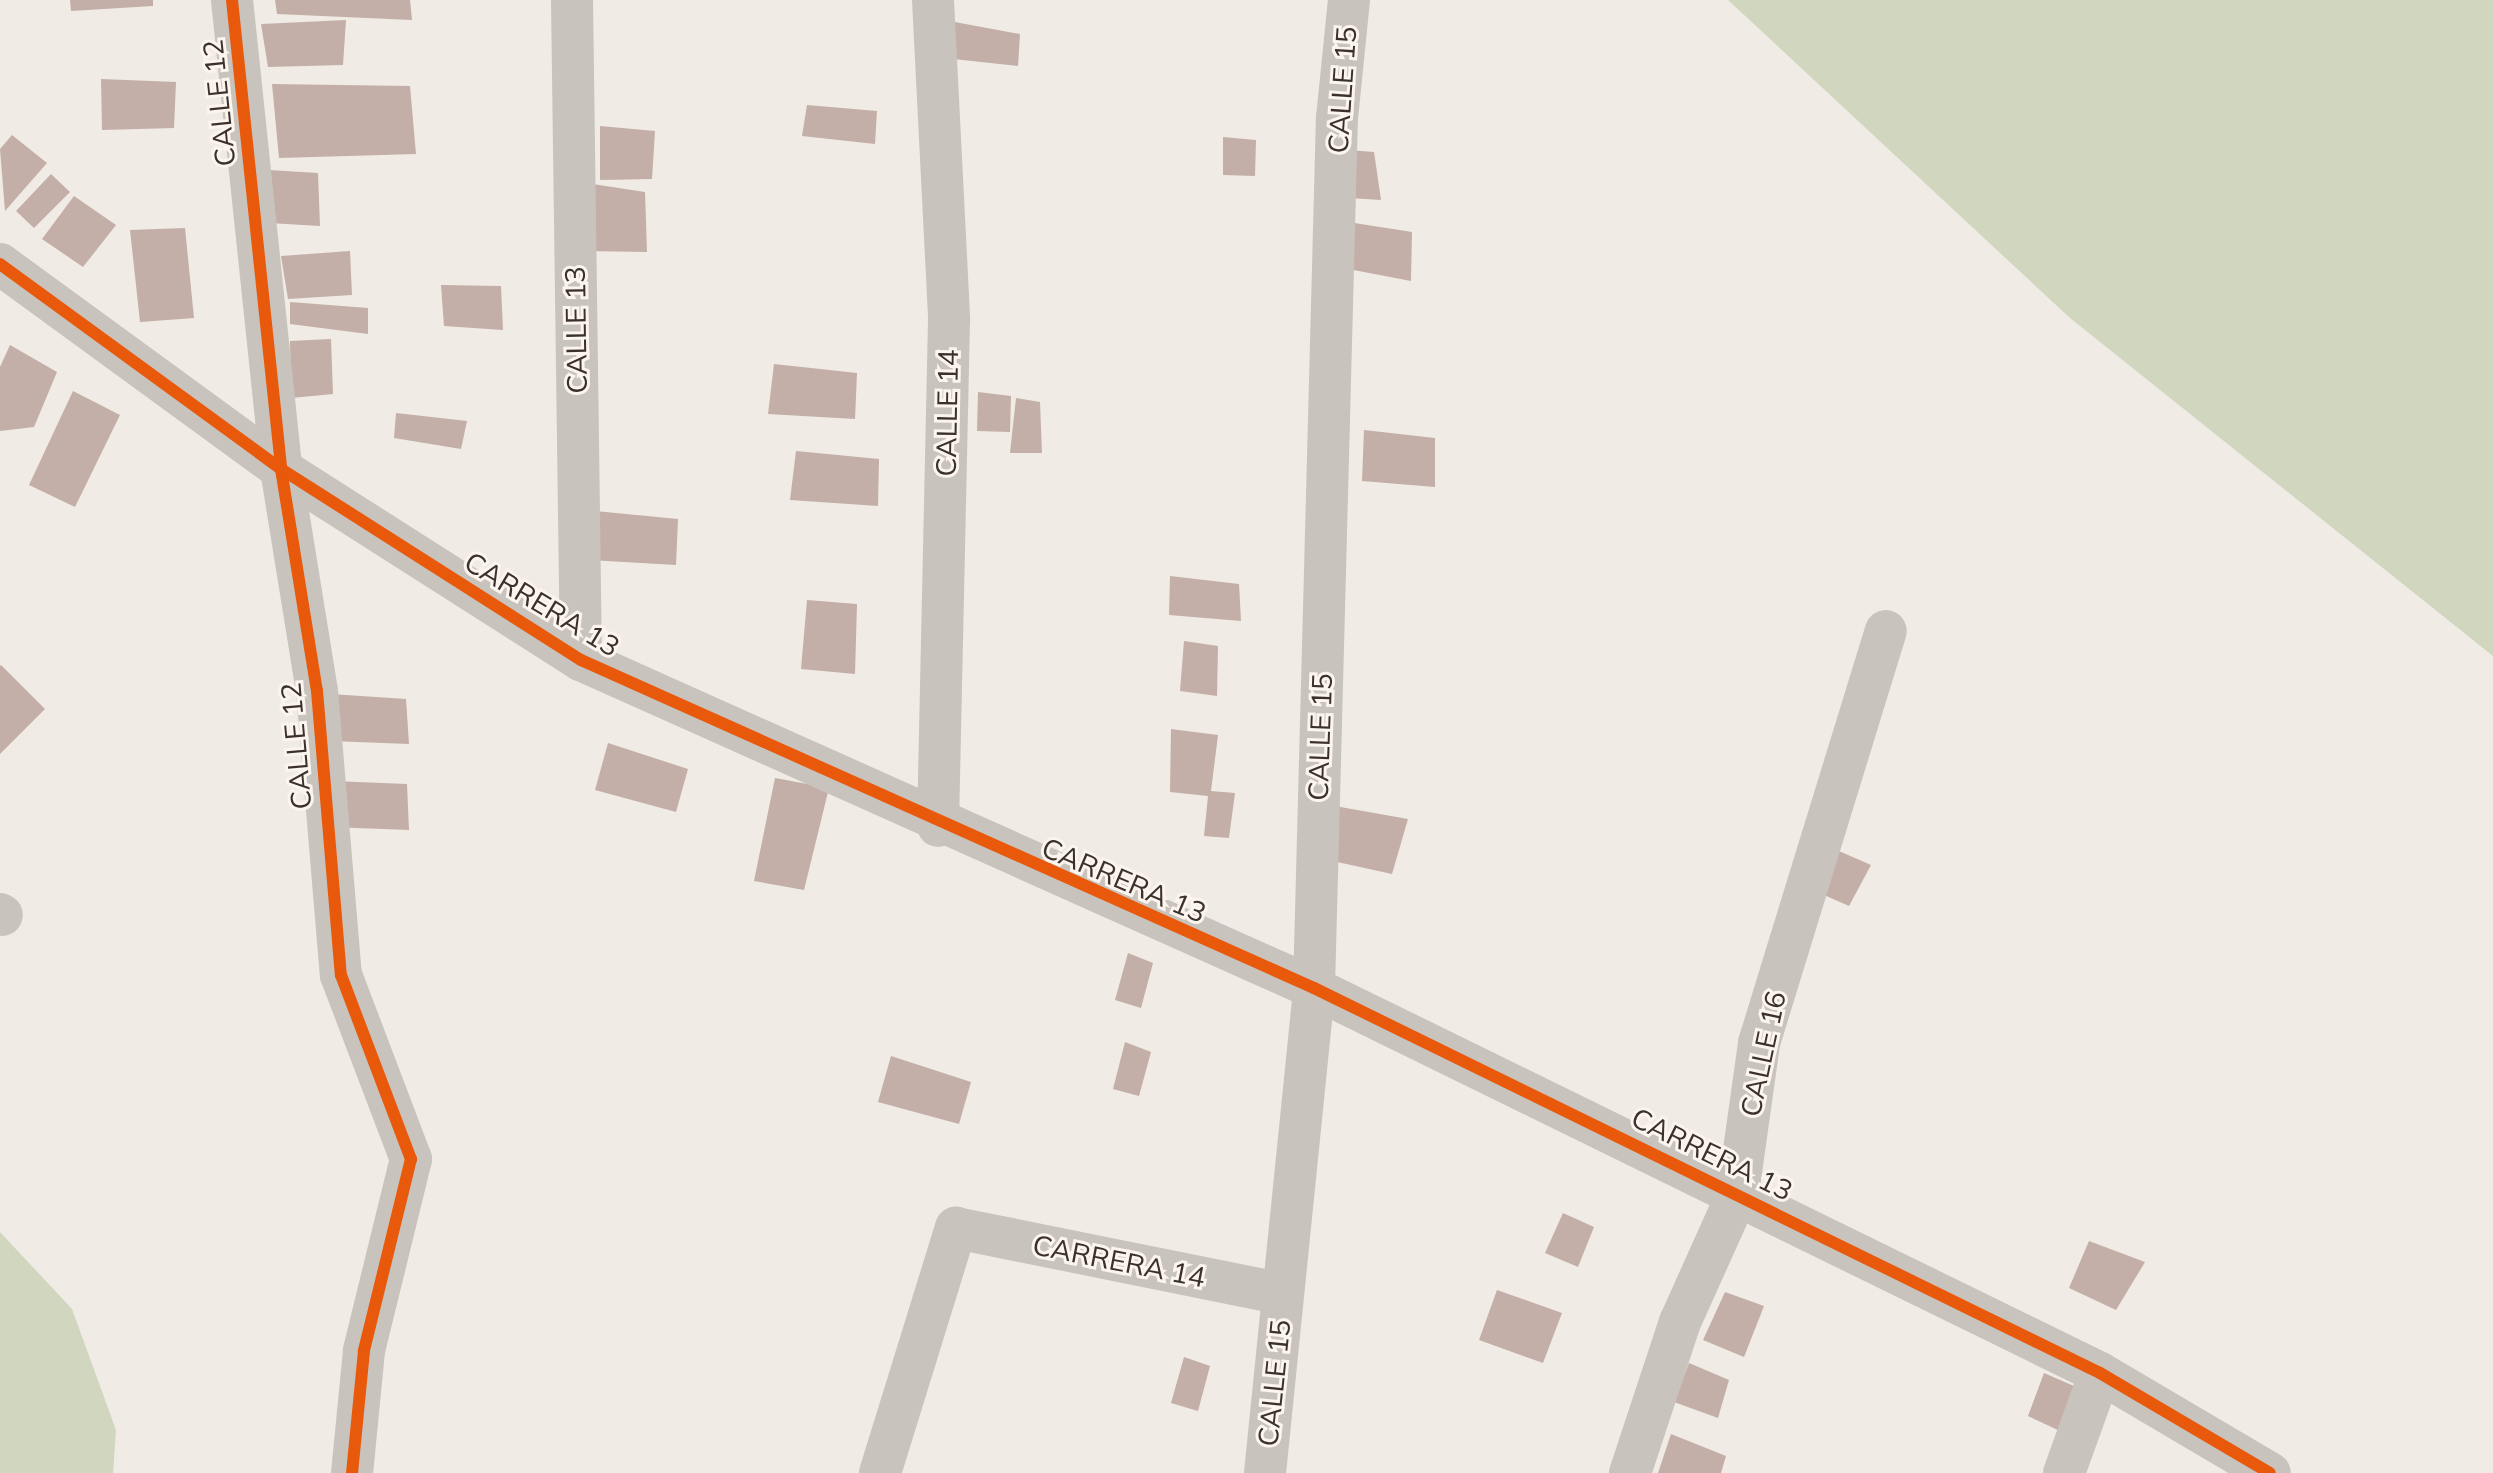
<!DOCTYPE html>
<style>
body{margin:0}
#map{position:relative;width:2493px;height:1473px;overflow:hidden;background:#f0ebe5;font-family:Mulish,sans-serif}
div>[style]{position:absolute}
.green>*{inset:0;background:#d1d6bf}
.building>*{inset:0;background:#c3afa7}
.minor>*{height:42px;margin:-21px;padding:0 21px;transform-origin:21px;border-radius:21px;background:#c9c3be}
.cycleway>*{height:12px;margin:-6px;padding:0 6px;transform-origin:6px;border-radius:6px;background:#e8590c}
span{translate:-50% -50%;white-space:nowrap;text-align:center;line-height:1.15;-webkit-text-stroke:6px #fbf5ee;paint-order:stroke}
.street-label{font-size:28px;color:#3b302b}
</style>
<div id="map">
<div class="green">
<div style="clip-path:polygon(1728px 0,2493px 0,2493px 656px,2070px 318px)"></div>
<div style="clip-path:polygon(0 1232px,72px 1309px,116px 1430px,113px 1473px,0 1473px)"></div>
</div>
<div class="building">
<div style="clip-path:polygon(70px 0,153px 0,153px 6px,71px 11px)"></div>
<div style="clip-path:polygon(275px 0,410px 0,412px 20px,277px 14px)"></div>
<div style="clip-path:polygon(346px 20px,343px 65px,268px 67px,261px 24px)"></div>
<div style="clip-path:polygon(944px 20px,1020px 34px,1018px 66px,944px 58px)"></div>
<div style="clip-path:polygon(101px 79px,176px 82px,174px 128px,102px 130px)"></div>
<div style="clip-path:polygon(272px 84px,410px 86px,416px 154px,279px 158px)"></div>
<div style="clip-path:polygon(807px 105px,877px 111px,875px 144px,802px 136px)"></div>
<div style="clip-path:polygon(600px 126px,655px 131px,652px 179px,600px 180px)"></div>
<div style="clip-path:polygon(12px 135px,47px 163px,5px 211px,0 149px)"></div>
<div style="clip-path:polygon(1223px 137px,1256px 140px,1255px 176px,1223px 175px)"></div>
<div style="clip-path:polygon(1347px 150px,1374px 152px,1381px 200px,1349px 198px)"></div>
<div style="clip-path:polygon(269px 170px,318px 173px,320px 226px,269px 223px)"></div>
<div style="clip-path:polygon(51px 174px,70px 192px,34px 228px,16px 211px)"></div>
<div style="clip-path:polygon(586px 183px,645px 192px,647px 252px,586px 251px)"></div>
<div style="clip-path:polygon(74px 196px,116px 225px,83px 267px,42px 239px)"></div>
<div style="clip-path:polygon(1348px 222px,1412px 232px,1411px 281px,1343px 268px)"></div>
<div style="clip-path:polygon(185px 228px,194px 318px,140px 322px,130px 230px)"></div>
<div style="clip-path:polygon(350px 251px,352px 295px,288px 299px,281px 256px)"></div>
<div style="clip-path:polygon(441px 285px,501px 286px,503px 330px,444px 326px)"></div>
<div style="clip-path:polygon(290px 302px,368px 308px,368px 334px,290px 324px)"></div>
<div style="clip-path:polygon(331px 339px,333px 394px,291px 398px,290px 341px)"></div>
<div style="clip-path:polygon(10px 345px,57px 372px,34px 427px,0 431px,0 367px)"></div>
<div style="clip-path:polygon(774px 364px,857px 373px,855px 419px,768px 414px)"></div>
<div style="clip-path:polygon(73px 391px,120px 415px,75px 507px,29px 485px)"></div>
<div style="clip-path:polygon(978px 392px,1011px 396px,1010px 432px,977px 431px)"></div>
<div style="clip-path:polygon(1016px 398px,1040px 402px,1042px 453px,1010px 453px)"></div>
<div style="clip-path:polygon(396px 413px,467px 421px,461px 449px,394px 438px)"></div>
<div style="clip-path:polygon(1364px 430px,1435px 438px,1435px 487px,1362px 481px)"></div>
<div style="clip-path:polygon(796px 451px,879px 459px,878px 506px,790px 500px)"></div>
<div style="clip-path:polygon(595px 511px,678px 519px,676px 565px,589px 560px)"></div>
<div style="clip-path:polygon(1170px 576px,1239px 584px,1241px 621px,1169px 615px)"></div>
<div style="clip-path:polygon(807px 600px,857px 604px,855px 674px,801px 669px)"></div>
<div style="clip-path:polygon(1184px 641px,1218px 646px,1217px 696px,1180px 691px)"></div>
<div style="clip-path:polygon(1px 665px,45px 709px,0 754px,0 666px)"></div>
<div style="clip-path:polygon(331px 694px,406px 699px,409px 744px,331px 741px)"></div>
<div style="clip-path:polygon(1171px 729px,1218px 735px,1211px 791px,1235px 793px,1229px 838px,1204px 836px,1208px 796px,1170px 792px)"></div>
<div style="clip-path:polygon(608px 743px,688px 769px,676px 812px,595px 790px)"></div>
<div style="clip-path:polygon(775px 778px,829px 788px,804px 890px,754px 881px)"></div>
<div style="clip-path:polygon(332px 781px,407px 784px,409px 830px,331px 827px)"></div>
<div style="clip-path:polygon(1329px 805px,1408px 819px,1392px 874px,1328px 860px)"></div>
<div style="clip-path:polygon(1832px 848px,1871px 865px,1849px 906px,1815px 891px)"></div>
<div style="clip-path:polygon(1128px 953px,1153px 963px,1141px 1008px,1115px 1000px)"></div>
<div style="clip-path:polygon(1125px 1042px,1151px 1052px,1139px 1096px,1113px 1089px)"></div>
<div style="clip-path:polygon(891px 1056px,971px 1082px,959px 1124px,878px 1102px)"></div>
<div style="clip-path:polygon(1563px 1213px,1594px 1227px,1578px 1267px,1545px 1253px)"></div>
<div style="clip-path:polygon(2089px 1241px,2145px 1262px,2116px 1310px,2069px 1288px)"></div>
<div style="clip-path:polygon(1497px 1290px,1562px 1313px,1543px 1363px,1479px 1340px)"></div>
<div style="clip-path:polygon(1725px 1292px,1764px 1306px,1744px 1357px,1703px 1340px)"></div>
<div style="clip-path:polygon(1184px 1357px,1210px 1366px,1198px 1411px,1171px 1403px)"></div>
<div style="clip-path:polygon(1689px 1363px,1729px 1380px,1718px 1418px,1674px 1402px)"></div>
<div style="clip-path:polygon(2044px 1373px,2083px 1390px,2060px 1431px,2028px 1416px)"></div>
<div style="clip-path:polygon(1671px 1434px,1726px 1456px,1721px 1473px,1658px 1473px)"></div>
</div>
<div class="minor">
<div style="left:232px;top:0;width:472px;rotate:84deg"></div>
<div style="left:281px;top:469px;width:225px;rotate:80.8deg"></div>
<div style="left:317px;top:691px;width:285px;rotate:85.2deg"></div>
<div style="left:341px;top:975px;width:197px;rotate:69.2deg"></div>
<div style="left:411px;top:1159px;width:198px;rotate:103.8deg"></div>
<div style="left:364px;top:1351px;width:123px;rotate:95.6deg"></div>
<div style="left:572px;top:0;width:660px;rotate:89.22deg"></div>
<div style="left:933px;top:0;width:320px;rotate:87.1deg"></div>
<div style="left:949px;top:320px;width:506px;rotate:91.25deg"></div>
<div style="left:0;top:264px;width:348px;rotate:36.1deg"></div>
<div style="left:281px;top:469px;width:356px;rotate:32.5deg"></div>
<div style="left:581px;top:660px;width:803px;rotate:24.11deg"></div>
<div style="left:1314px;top:988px;width:875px;rotate:26.1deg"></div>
<div style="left:2100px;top:1373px;width:197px;rotate:30.5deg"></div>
<div style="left:0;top:914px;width:2px;rotate:27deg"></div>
<div style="left:880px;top:1473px;width:257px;rotate:-72.8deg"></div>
<div style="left:956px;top:1228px;width:333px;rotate:11.4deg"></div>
<div style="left:1265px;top:1473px;width:487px;rotate:-84.2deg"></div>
<div style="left:1314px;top:988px;width:870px;rotate:-88.49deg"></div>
<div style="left:1337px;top:118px;width:119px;rotate:-84.2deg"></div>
<div style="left:1630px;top:1473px;width:159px;rotate:-71.7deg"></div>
<div style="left:1680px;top:1322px;width:141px;rotate:-65.8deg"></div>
<div style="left:1738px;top:1193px;width:151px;rotate:-82deg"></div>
<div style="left:1759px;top:1043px;width:431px;rotate:-72.9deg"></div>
<div style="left:2064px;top:1473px;width:106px;rotate:-70.2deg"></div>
</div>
<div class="cycleway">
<div style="left:232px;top:0;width:472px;rotate:84deg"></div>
<div style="left:281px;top:469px;width:225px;rotate:80.8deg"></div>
<div style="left:317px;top:691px;width:285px;rotate:85.2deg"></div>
<div style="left:341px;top:975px;width:197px;rotate:69.2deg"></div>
<div style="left:411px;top:1159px;width:198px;rotate:103.8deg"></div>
<div style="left:364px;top:1351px;width:123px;rotate:95.6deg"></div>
<div style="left:0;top:264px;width:348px;rotate:36.1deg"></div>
<div style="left:281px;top:469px;width:356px;rotate:32.5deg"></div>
<div style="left:581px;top:660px;width:803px;rotate:24.11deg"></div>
<div style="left:1314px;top:988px;width:875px;rotate:26.1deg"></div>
<div style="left:2100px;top:1373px;width:197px;rotate:30.5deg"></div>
</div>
<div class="street-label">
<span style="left:1342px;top:90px;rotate:-86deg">CALLE 15</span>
<span style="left:219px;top:103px;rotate:-96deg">CALLE 12</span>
<span style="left:576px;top:330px;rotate:-91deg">CALLE 13</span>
<span style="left:947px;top:413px;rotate:-89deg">CALLE 14</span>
<span style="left:542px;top:604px;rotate:31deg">CARRERA 13</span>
<span style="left:1320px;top:737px;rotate:-88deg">CALLE 15</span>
<span style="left:296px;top:746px;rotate:-95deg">CALLE 12</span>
<span style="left:1124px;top:880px;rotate:23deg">CARRERA 13</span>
<span style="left:1763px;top:1054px;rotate:-78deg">CALLE 16</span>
<span style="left:1712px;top:1154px;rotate:26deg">CARRERA 13</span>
<span style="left:1119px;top:1261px;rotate:11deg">CARRERA 14</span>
<span style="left:1274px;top:1383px;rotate:-84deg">CALLE 15</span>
</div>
</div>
